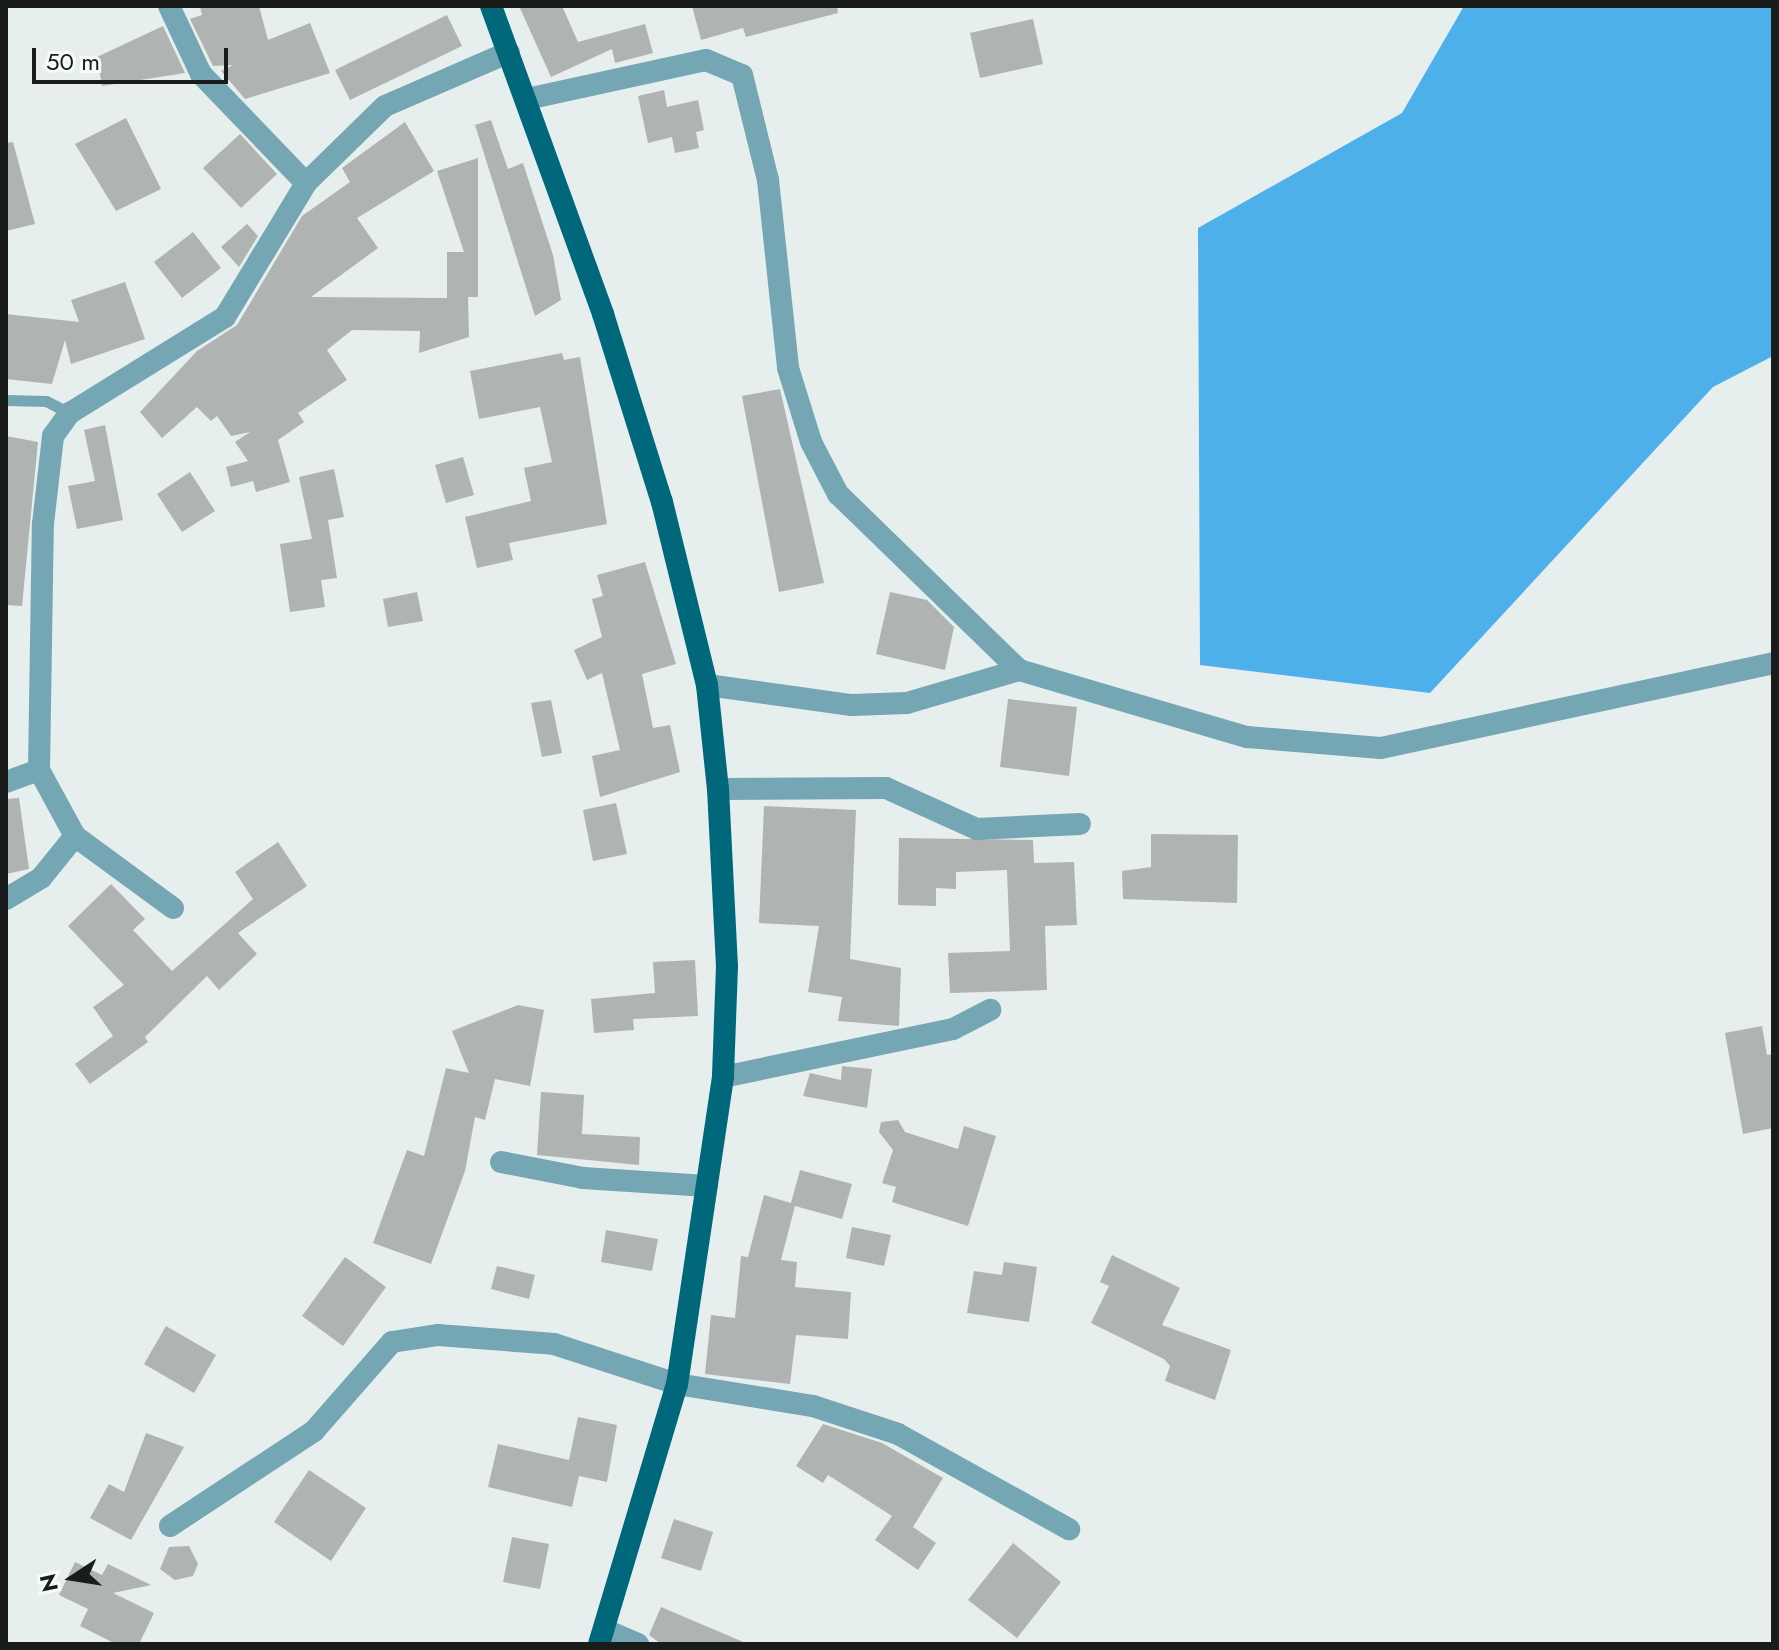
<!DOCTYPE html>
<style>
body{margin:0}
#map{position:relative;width:1779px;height:1650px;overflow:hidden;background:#e7eeee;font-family:Jost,sans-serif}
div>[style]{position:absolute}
.water>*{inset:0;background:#4eb0eb}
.building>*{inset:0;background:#afb4b2}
.service>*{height:11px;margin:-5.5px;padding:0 5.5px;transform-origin:5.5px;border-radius:5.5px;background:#75a6b4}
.minor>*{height:22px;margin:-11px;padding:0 11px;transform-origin:11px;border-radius:11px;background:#75a6b4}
.primary>*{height:22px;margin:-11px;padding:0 11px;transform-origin:11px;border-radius:11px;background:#01687c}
span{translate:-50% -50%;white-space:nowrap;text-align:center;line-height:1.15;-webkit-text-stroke:6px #f5fbfb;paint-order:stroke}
.frame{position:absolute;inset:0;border:8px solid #1a1c1c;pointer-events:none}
.north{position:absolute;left:32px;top:1538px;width:80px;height:80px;-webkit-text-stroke:6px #f5fbfb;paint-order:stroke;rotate:258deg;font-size:22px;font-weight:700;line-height:32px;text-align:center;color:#1a1c1c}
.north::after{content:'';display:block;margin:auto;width:28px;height:36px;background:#1a1c1c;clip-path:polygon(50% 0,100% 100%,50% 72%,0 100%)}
.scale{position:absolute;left:32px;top:48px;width:196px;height:36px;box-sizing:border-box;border:4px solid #1a1c1c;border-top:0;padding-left:10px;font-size:24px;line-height:28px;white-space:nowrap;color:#1a1c1c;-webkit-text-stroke:6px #f5fbfb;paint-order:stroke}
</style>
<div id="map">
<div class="water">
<div style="clip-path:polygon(1464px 6px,1773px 6px,1773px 356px,1713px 387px,1430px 693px,1200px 665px,1198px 228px,1402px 113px)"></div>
</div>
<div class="building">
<div style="clip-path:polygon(200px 6px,259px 6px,268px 40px,310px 23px,330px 73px,245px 99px,221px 71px,233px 65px,213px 66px,190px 19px,202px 15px)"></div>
<div style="clip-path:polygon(519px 6px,562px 6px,578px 42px,645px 24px,653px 53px,615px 63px,612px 49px,551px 77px)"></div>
<div style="clip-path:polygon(692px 6px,837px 6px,838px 13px,746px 37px,743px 28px,701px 40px)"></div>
<div style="clip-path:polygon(447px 15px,462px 46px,350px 100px,335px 70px)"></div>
<div style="clip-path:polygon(1033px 19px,1043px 64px,980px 78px,970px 33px)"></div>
<div style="clip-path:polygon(163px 26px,185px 73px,102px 86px,97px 57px)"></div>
<div style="clip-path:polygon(664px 90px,667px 107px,698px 100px,704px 130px,696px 132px,699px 148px,675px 153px,672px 137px,648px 143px,638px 96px)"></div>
<div style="clip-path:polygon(126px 118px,161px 189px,116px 211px,75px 144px)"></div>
<div style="clip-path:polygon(491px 120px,508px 169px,523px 163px,553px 255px,561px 300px,535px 316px,475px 125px)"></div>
<div style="clip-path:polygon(405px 122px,434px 171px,357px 218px,378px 248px,311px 297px,447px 298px,447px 252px,464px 252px,437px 171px,478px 158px,478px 297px,468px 297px,469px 337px,419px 353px,420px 331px,352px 330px,327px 350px,347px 380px,298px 413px,304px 422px,278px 440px,290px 482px,256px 492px,253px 481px,231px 487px,226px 467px,248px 461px,235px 442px,250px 432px,231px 436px,217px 416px,211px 421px,197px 407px,162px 438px,140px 412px,197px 351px,237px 325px,302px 216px,350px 182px,342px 168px)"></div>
<div style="clip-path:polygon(240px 134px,277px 174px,241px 208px,203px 168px)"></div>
<div style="clip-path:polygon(13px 142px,35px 224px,6px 231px,6px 143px)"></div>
<div style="clip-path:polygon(247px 224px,258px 236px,239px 267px,221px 247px)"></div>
<div style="clip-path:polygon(193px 232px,221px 268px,182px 298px,154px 262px)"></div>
<div style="clip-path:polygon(125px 282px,145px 339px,71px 364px,65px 340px,52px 384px,6px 379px,6px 314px,79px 322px,71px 300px)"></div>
<div style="clip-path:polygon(562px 353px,564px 360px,580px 357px,607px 524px,509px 543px,513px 560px,477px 568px,465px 517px,531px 501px,524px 468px,552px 462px,540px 407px,479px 419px,470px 371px)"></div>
<div style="clip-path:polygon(780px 389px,824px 583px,779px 592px,742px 396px)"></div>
<div style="clip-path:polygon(105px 425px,123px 520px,77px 529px,68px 486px,95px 481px,84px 430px)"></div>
<div style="clip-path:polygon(6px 436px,38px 442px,22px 606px,6px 605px)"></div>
<div style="clip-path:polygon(463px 457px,474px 495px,446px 503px,435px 465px)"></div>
<div style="clip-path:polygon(334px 469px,344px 517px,328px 520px,337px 578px,321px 580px,325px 607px,290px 612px,280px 544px,312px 539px,299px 477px)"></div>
<div style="clip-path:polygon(190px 472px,215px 511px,182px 532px,157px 494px)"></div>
<div style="clip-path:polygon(645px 562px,676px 664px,642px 674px,653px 728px,670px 725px,680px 772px,600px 797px,592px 756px,620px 750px,602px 673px,587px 680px,574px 650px,602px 637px,592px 599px,603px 596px,597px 575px)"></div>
<div style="clip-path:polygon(417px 592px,423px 621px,388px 627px,383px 599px)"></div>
<div style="clip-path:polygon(890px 592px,927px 600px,954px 627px,945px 670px,876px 654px)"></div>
<div style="clip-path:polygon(1008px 699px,1077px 707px,1069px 776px,1000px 767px)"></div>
<div style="clip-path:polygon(551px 700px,562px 753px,542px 757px,531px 703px)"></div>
<div style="clip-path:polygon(19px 798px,29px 869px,6px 874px,6px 799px)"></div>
<div style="clip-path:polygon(616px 803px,627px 854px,593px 861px,583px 810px)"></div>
<div style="clip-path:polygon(764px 806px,856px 810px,850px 959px,901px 968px,899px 1026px,838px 1021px,842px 997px,808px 992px,819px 926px,759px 923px)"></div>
<div style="clip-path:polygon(1151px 834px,1238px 835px,1237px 903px,1123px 899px,1122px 871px,1151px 867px)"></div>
<div style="clip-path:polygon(899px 838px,1033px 840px,1034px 863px,1074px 862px,1077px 925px,1045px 926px,1047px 990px,950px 993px,948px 953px,1010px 951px,1007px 870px,956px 872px,956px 889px,936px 888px,936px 906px,898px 905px)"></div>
<div style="clip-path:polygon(278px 842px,307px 886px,238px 933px,257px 954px,219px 990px,207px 976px,145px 1037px,148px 1042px,90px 1084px,75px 1064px,113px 1036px,93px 1007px,124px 985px,68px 926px,111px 884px,145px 919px,133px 930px,172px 971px,253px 899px,235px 872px)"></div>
<div style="clip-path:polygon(695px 960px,698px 1016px,633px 1019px,634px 1030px,594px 1033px,591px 999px,655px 993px,653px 962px)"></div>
<div style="clip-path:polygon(518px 1005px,544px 1010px,530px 1086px,495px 1079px,485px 1120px,475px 1117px,465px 1171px,431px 1264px,373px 1243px,407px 1150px,424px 1156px,446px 1068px,469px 1073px,452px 1031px)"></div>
<div style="clip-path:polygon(1762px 1026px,1767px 1055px,1773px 1054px,1773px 1128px,1743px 1134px,1725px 1033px)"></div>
<div style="clip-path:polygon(842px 1066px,872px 1069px,867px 1108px,803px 1096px,810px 1073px,841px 1080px)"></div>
<div style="clip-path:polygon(541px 1092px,584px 1095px,582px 1134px,640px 1137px,639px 1165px,537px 1155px)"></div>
<div style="clip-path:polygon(898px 1120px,905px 1132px,958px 1149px,964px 1126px,996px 1136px,968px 1226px,892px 1202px,896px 1187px,882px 1183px,893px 1150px,879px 1132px,881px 1122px)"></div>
<div style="clip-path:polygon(800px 1170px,852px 1184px,842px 1219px,795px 1206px,781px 1260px,797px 1262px,795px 1287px,851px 1292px,848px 1339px,796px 1335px,790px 1384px,705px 1374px,711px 1315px,735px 1318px,741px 1256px,748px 1257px,764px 1195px,791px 1203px)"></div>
<div style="clip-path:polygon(852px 1227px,891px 1235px,884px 1266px,846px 1258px)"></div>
<div style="clip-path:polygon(606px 1230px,658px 1239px,652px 1271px,601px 1262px)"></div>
<div style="clip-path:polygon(1112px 1255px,1180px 1288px,1162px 1325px,1231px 1350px,1215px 1400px,1165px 1381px,1170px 1366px,1164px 1359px,1091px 1323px,1109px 1286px,1100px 1282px)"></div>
<div style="clip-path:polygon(345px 1257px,386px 1287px,343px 1346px,302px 1316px)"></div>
<div style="clip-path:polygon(1004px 1262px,1037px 1267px,1029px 1322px,967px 1313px,974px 1271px,1002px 1275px)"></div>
<div style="clip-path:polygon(497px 1266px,535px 1275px,529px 1299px,491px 1289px)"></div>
<div style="clip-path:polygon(166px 1326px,216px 1355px,194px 1393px,144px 1364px)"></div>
<div style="clip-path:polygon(578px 1417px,617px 1425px,607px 1482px,579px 1476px,572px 1507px,488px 1487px,498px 1444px,569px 1460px)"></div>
<div style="clip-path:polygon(823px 1424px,882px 1443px,943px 1478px,913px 1527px,936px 1543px,918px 1570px,875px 1540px,892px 1516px,828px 1475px,823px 1483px,796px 1466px)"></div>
<div style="clip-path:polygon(146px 1433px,184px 1447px,131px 1540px,90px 1518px,109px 1484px,124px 1492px)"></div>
<div style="clip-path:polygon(309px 1470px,366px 1508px,331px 1561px,274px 1522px)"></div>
<div style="clip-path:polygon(674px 1519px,713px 1532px,701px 1571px,661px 1558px)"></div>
<div style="clip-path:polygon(512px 1537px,549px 1544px,540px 1589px,503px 1582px)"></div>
<div style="clip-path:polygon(1013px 1543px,1061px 1582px,1017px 1638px,968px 1600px)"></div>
<div style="clip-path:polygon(189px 1546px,198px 1564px,193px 1576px,175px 1580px,160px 1569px,169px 1547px)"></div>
<div style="clip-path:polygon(75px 1562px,102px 1575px,108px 1564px,151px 1585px,113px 1593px,154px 1613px,139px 1644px,116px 1644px,80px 1626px,88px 1609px,59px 1595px)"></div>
<div style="clip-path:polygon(661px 1607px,748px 1644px,661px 1644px,649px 1635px)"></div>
</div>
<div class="service">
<div style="left:6px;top:400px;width:40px;rotate:1.4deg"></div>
<div style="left:46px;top:401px;width:27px;rotate:27deg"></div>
</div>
<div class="minor">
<div style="left:169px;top:6px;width:75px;rotate:64.8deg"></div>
<div style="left:201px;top:74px;width:151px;rotate:46.1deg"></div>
<div style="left:527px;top:99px;width:183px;rotate:-12.3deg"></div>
<div style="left:706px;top:60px;width:39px;rotate:23deg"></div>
<div style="left:742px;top:75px;width:108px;rotate:76.1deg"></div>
<div style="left:768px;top:180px;width:189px;rotate:83.9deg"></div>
<div style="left:788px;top:368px;width:77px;rotate:72.7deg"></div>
<div style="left:811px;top:442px;width:59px;rotate:62.6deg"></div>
<div style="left:838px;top:494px;width:252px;rotate:44.2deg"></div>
<div style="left:707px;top:685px;width:146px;rotate:7.9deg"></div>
<div style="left:852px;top:705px;width:55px;rotate:-2.1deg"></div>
<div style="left:907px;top:703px;width:117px;rotate:-16.4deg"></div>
<div style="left:1019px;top:670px;width:238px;rotate:16.4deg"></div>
<div style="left:1247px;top:737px;width:134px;rotate:4.7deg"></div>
<div style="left:1381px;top:748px;width:401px;rotate:-12.2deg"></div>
<div style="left:6px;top:782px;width:35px;rotate:-20deg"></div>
<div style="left:718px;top:789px;width:168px;rotate:-0.3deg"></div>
<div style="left:886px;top:788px;width:100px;rotate:24.3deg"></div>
<div style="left:977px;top:829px;width:103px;rotate:-2.8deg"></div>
<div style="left:6px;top:899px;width:41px;rotate:-31deg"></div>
<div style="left:41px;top:878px;width:54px;rotate:-51deg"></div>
<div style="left:173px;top:908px;width:122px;rotate:-143.7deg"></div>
<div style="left:75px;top:836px;width:75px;rotate:-118.6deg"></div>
<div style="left:39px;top:770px;width:246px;rotate:-89.1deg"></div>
<div style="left:43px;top:524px;width:89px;rotate:-83.5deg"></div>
<div style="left:53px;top:436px;width:29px;rotate:-54deg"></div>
<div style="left:70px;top:413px;width:182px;rotate:-31.8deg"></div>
<div style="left:225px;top:317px;width:157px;rotate:-58.8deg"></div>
<div style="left:306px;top:183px;width:110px;rotate:-44.3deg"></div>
<div style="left:385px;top:106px;width:135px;rotate:-23.5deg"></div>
<div style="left:723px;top:1077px;width:235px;rotate:-11.8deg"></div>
<div style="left:953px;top:1029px;width:42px;rotate:-27.2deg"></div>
<div style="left:501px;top:1162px;width:84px;rotate:11deg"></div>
<div style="left:583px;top:1178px;width:124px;rotate:3.7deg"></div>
<div style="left:170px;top:1526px;width:173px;rotate:-33.4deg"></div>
<div style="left:314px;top:1431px;width:118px;rotate:-48.8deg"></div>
<div style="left:392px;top:1342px;width:47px;rotate:-8.7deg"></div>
<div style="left:438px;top:1335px;width:116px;rotate:4.4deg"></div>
<div style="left:554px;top:1344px;width:129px;rotate:18deg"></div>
<div style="left:677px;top:1384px;width:138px;rotate:9.2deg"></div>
<div style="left:813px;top:1406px;width:89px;rotate:18.2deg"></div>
<div style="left:898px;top:1434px;width:196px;rotate:29.1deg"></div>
<div style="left:605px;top:1630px;width:36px;rotate:23deg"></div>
</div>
<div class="primary">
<div style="left:491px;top:6px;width:328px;rotate:70deg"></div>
<div style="left:603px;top:314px;width:197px;rotate:72.6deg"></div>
<div style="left:662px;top:502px;width:188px;rotate:76.2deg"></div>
<div style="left:707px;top:685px;width:105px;rotate:84deg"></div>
<div style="left:718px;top:789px;width:177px;rotate:87.1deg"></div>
<div style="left:727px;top:966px;width:111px;rotate:92.1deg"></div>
<div style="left:723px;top:1077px;width:310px;rotate:98.5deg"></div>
<div style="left:677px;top:1384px;width:271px;rotate:106.7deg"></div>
</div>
<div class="frame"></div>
<div class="north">N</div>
<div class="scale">50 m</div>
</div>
